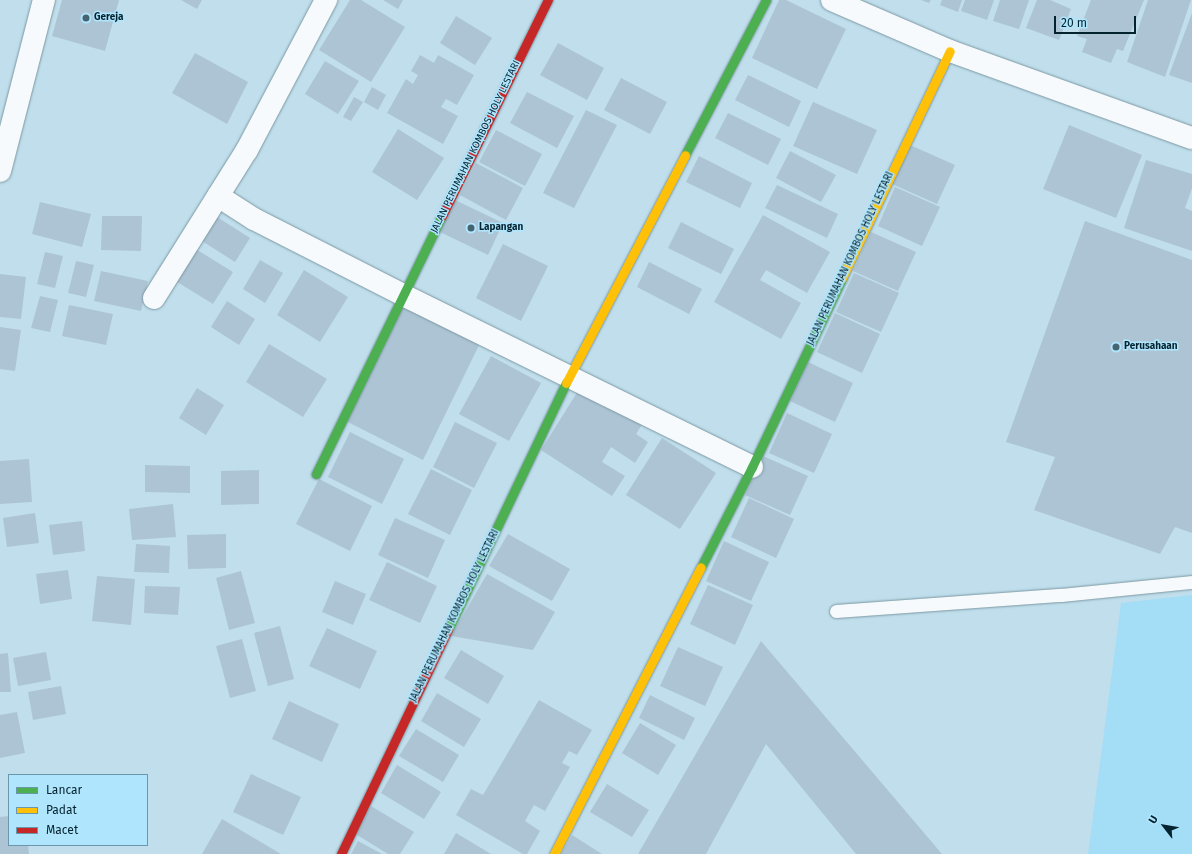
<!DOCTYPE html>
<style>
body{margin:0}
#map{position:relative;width:1192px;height:854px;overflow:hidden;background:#c0deec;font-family:"Fira Sans",sans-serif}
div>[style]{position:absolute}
.built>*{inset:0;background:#a4ddf6}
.building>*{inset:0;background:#adc4d4}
.roads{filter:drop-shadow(0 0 1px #7c98a2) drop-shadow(0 0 1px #7c98a2)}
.lane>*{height:13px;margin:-6.5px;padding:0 6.5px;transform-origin:6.5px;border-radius:6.5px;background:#f6fafc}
.street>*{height:22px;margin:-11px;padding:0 11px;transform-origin:11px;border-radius:11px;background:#f6fafc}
.fast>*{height:9px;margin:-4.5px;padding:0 4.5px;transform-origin:4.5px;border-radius:4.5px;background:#4caf50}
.slow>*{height:9px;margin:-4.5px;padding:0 4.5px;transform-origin:4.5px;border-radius:4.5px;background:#ffc107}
.jam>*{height:9px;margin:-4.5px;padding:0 4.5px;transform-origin:4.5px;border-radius:4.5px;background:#c62828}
.dots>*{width:11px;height:11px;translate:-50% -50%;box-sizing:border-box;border:2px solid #afe5fd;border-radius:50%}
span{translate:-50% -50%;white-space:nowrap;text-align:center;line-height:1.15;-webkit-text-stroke:3px #afe5fd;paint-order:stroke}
.poi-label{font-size:10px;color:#05232e;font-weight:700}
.left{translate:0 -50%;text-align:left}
.street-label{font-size:10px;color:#05232e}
.legend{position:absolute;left:8px;top:774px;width:140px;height:72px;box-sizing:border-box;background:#afe5fd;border:1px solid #6b97aa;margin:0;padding:5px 7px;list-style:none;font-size:12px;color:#05232e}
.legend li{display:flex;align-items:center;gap:8px;height:20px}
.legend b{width:20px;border:1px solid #6b97aa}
.north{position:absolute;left:1144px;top:806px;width:40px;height:40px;-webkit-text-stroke:3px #afe5fd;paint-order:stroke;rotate:301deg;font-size:11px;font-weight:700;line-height:16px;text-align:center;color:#05232e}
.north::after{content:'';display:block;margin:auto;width:14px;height:18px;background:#05232e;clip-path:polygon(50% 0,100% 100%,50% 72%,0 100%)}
.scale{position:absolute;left:1054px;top:16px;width:82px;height:18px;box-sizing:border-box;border:2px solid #05232e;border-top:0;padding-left:5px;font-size:12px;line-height:14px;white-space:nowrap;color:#05232e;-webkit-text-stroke:3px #afe5fd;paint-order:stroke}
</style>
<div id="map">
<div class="built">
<div style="clip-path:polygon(1192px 595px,1192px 854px,1088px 854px,1121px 603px)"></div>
</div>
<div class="building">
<div style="clip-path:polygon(62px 0,119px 0,105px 51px,52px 36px)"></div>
<div style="clip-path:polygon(181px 0,202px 0,197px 9px)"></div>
<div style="clip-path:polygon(350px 0,361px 0,405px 27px,371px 82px,319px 50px)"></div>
<div style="clip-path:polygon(383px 0,403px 0,398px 9px)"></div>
<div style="clip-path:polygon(779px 0,786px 0,846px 29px,817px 89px,752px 58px)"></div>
<div style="clip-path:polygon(921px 0,931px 0,929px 3px)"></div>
<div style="clip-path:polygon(942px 0,962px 0,958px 12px,940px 5px)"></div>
<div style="clip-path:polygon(965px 0,994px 0,987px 20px,961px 11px)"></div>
<div style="clip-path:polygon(1000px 0,1029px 0,1019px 29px,993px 21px)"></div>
<div style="clip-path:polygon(1037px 0,1050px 0,1071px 9px,1059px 40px,1026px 28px)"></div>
<div style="clip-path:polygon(1091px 0,1144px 0,1123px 51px,1117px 49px,1111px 63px,1082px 52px,1087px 39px,1077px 36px)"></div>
<div style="clip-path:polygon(1148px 0,1191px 0,1165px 77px,1127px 62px)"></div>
<div style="clip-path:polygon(1192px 13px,1192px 83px,1169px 75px)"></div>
<div style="clip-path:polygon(456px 16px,492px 38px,475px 65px,440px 43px)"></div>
<div style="clip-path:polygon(558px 43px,604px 68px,587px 100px,540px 75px)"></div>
<div style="clip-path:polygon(195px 53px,248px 82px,227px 124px,172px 93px)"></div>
<div style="clip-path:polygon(420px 55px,434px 63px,438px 55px,474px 75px,457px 105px,446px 99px,441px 107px,458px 116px,443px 144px,387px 113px,406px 79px,413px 84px,418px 75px,411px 71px)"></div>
<div style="clip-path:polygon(325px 61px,359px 81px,338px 114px,305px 94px)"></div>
<div style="clip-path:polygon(748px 75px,801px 101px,789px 127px,735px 100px)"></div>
<div style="clip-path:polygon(621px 78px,667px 102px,650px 134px,604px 110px)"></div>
<div style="clip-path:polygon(372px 87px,386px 95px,378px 110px,364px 102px)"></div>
<div style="clip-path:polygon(527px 92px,574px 116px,557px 148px,510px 123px)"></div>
<div style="clip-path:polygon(354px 97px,363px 102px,351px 121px,343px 117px)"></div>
<div style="clip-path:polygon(813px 102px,877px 130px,857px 174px,793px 146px)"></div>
<div style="clip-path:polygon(586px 110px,617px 125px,574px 208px,543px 193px)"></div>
<div style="clip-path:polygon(728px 113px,781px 139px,768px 165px,715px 138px)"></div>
<div style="clip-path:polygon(1069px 125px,1142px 155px,1116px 218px,1043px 189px)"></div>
<div style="clip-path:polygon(398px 129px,444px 158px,417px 200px,372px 172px)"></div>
<div style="clip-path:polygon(496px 130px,542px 154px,525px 186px,479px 162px)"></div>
<div style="clip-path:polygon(910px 145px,955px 165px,937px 204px,892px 184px)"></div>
<div style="clip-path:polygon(790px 151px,836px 175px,821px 202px,776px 178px)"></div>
<div style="clip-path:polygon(699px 156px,752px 183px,740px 208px,686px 182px)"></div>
<div style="clip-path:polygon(1146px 160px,1192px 174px,1192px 188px,1185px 208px,1192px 211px,1192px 251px,1124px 228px)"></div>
<div style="clip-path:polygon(476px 163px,523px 188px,506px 220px,460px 195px)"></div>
<div style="clip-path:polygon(777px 185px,838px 214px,827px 238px,765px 208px)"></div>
<div style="clip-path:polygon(895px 187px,940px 207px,922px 246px,878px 226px)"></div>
<div style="clip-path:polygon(455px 200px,503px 223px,488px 255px,440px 232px)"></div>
<div style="clip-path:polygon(40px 202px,91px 214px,82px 247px,32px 234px)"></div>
<div style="clip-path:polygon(214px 215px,250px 238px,235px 262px,199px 239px)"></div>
<div style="clip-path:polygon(763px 215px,830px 252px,807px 293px,766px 270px,760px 280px,801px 303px,781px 339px,714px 302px)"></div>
<div style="clip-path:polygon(102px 216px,142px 216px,141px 251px,101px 250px)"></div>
<div style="clip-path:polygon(1085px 221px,1192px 260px,1192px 533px,1175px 527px,1160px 554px,1034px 510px,1055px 457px,1006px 442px)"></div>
<div style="clip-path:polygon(681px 222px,734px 249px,721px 274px,668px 248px)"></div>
<div style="clip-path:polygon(871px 232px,916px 252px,898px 291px,853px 271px)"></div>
<div style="clip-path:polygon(503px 244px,548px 266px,521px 321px,476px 298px)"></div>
<div style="clip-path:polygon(189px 245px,233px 272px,213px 304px,169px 277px)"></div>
<div style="clip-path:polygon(45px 252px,63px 256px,55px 288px,37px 284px)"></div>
<div style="clip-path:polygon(260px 260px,283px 273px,265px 303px,243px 289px)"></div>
<div style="clip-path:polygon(76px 261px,94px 265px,86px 297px,68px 293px)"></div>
<div style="clip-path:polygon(649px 262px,702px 289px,689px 314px,637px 287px)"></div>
<div style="clip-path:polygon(304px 270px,348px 297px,320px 342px,277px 315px)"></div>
<div style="clip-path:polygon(101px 271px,148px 281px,141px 311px,94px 301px)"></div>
<div style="clip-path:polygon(854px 273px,899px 293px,881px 332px,836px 312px)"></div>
<div style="clip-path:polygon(0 274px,26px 277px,21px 319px,0 317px)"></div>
<div style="clip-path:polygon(40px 296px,58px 300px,50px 332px,31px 328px)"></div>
<div style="clip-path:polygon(227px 301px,255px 319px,239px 345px,211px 327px)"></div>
<div style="clip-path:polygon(404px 303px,481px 341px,423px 460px,346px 421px)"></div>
<div style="clip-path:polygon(69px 305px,113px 314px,106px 345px,62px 336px)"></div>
<div style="clip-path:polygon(835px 313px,880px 334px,862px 373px,817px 352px)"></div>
<div style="clip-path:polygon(0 327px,21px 330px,15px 371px,0 369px)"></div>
<div style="clip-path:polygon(269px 344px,327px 379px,303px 417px,246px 382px)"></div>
<div style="clip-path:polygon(491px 356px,541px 383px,509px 441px,459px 414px)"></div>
<div style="clip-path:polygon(808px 362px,853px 383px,835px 422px,790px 401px)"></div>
<div style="clip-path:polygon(197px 388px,224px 405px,206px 435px,179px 418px)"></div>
<div style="clip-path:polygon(578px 391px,603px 407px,607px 400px,643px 423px,636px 434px,648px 442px,635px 463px,611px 447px,602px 462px,625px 476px,612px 496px,541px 450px)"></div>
<div style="clip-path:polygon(787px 413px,832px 434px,814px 473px,769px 453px)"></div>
<div style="clip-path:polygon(455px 422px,497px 443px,474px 488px,433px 467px)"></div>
<div style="clip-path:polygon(350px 432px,404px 459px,382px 504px,328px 477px)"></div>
<div style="clip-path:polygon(662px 438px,716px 473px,680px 529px,626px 495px)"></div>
<div style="clip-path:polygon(763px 456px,808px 476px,790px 515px,745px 495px)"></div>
<div style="clip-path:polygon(29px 459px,32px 502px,0 504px,0 461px)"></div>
<div style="clip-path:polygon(145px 465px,190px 466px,190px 493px,145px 492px)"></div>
<div style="clip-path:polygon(431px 469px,472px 490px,450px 535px,408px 514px)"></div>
<div style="clip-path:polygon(259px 470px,259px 504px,221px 505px,221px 471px)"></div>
<div style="clip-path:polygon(319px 479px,372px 506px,350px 551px,296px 524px)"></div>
<div style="clip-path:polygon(749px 498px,794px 519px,776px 558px,731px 537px)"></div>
<div style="clip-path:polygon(173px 504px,176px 537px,132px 540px,129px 509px)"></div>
<div style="clip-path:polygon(35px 513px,39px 543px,7px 547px,3px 518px)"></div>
<div style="clip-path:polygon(395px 518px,445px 540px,428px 578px,378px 555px)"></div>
<div style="clip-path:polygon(82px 521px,85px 551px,53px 555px,49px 525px)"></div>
<div style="clip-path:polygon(226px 534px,226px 568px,188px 569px,187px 535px)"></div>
<div style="clip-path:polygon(508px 534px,570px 569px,552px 601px,489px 566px)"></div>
<div style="clip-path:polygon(724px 541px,769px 562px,751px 601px,706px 581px)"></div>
<div style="clip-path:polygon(136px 544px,170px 546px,169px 573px,134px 572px)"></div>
<div style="clip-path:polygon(387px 562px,437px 586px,420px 623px,369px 600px)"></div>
<div style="clip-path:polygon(68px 570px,72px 599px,40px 604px,36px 574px)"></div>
<div style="clip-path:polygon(241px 571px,255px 623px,229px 630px,216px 578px)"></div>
<div style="clip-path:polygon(487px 574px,555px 612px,533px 650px,451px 636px)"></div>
<div style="clip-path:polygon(97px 576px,135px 579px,131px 625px,92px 621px)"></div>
<div style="clip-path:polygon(335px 581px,366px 594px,353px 625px,322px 612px)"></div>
<div style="clip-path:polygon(708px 585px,753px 605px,735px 645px,690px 624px)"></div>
<div style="clip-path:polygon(145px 586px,180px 587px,178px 615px,144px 613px)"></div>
<div style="clip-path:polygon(280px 626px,294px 679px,268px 686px,254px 633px)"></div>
<div style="clip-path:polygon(327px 628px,377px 651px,360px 689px,309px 666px)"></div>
<div style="clip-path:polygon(242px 639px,256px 691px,230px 698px,216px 646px)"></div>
<div style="clip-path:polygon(761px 641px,942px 854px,856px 854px,766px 744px,706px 854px,638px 854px)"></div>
<div style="clip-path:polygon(678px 647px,723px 667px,705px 706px,660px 686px)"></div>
<div style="clip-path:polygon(461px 650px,504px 676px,488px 704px,444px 678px)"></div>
<div style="clip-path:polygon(46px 652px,51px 680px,18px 686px,13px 658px)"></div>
<div style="clip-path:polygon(8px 653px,11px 692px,0 692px,0 654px)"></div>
<div style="clip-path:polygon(61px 686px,66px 714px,33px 720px,28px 692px)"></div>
<div style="clip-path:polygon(437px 693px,481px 719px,464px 747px,421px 721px)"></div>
<div style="clip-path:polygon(650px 695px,695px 718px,684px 740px,639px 718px)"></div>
<div style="clip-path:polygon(539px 700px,592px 730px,577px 755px,569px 751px,562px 763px,570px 767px,545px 811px,534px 805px,525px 821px,540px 831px,527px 854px,523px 854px,456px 815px,471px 789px,483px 795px)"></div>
<div style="clip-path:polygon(289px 701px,339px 724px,322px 762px,272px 739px)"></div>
<div style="clip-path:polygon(17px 712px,25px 753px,0 758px,0 715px)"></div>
<div style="clip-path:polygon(640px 723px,676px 745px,658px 775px,622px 753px)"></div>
<div style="clip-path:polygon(416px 729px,459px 755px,443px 782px,399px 756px)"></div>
<div style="clip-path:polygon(397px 765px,441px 792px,424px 819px,381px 793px)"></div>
<div style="clip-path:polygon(251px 774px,301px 797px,283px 835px,233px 812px)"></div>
<div style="clip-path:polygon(607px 784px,649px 810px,632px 837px,590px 812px)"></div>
<div style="clip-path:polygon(371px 806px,414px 832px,400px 854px,388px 854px,354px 833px)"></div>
<div style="clip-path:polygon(9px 816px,9px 845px,28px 845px,29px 854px,0 854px,0 817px)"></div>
<div style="clip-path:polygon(222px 819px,281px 854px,202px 854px)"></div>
<div style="clip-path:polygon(456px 833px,491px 854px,444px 854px)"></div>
<div style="clip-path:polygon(572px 835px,602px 854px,561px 854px)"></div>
<div style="clip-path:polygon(358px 841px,382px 854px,351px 854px)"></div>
</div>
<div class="roads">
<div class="lane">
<div style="left:836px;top:611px;width:226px;rotate:-4.1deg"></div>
<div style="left:1061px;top:595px;width:132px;rotate:-5.7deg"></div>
</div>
<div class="street">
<div style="left:832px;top:0;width:129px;rotate:23.4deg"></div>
<div style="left:950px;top:51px;width:257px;rotate:19.8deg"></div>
<div style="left:0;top:171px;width:177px;rotate:-75.6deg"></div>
<div style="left:218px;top:196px;width:43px;rotate:32.6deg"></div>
<div style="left:254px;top:219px;width:167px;rotate:27deg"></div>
<div style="left:403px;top:295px;width:389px;rotate:26.2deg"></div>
<div style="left:154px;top:298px;width:175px;rotate:-57.9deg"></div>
<div style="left:247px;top:150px;width:170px;rotate:-62.2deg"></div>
</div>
<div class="fast">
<div style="left:685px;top:155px;width:175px;rotate:-62.4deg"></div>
<div style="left:316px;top:474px;width:287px;rotate:-64deg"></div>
<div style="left:701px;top:567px;width:112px;rotate:-63deg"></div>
<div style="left:752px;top:467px;width:209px;rotate:-64.5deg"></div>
<div style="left:448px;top:630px;width:274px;rotate:-64.5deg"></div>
</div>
<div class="slow">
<div style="left:842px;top:278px;width:251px;rotate:-64.6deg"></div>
<div style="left:566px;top:383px;width:257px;rotate:-62.4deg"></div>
<div style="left:554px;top:854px;width:322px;rotate:-62.9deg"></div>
</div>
<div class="jam">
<div style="left:442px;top:216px;width:241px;rotate:-63.9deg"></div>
<div style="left:341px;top:854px;width:248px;rotate:-64.5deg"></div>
</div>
</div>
<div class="dots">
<div style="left:86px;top:18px;background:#466470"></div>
<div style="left:471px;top:228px;background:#466470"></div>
<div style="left:1116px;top:347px;background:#466470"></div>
</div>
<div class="poi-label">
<span class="left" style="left:94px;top:18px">Gereja</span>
<span class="left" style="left:479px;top:228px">Lapangan</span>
<span class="left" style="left:1124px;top:347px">Perusahaan</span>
</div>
<div class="street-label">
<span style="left:476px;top:147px;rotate:-64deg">JALAN PERUMAHAN KOMBOS HOLY LESTARI</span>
<span style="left:851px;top:259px;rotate:-65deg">JALAN PERUMAHAN KOMBOS HOLY LESTARI</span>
<span style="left:455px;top:616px;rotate:-64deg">JALAN PERUMAHAN KOMBOS HOLY LESTARI</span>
</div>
<ul class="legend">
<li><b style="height:5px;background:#4caf50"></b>Lancar</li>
<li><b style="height:5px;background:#ffc107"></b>Padat</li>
<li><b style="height:5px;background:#c62828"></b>Macet</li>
</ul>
<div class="north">U</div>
<div class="scale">20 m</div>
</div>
